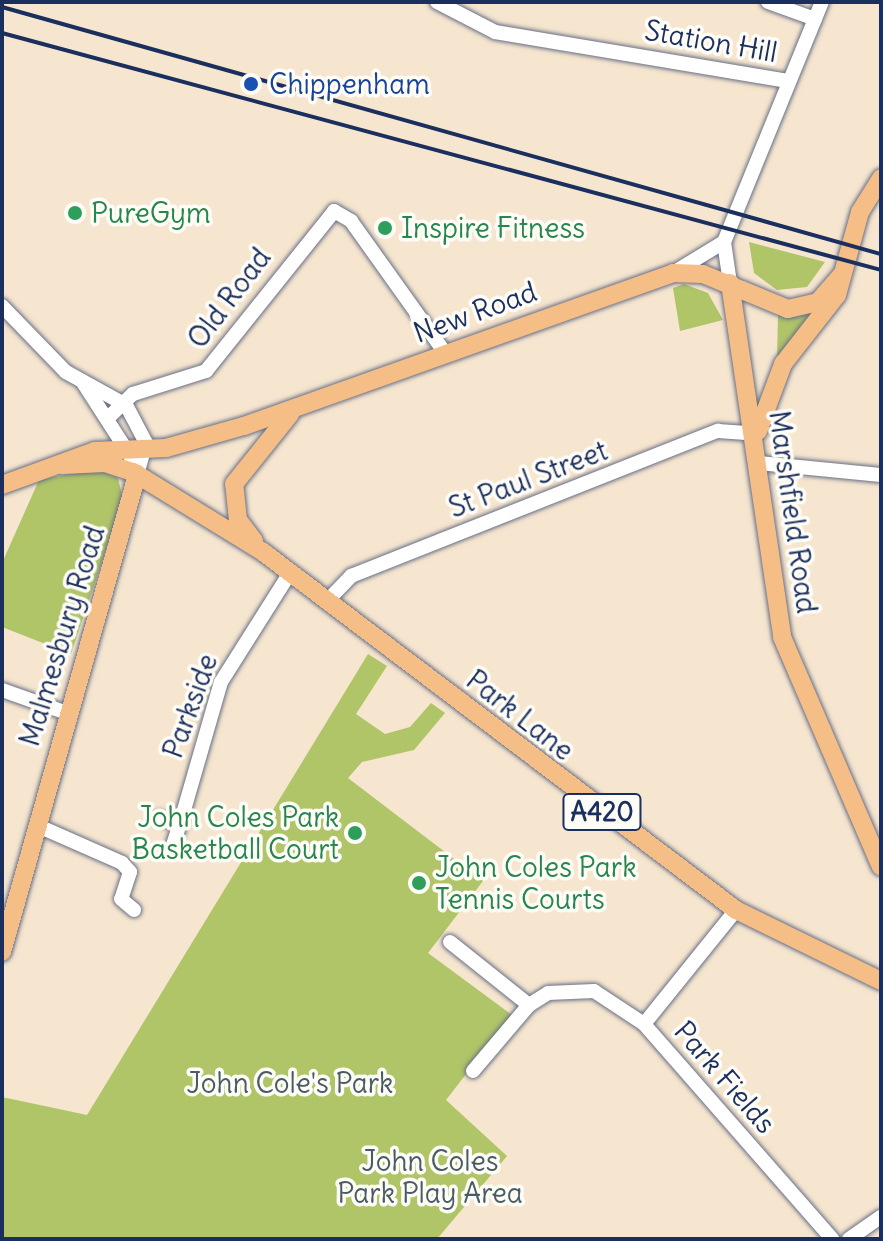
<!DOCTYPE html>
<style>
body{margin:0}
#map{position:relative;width:883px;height:1241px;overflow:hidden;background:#f6e6cf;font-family:Delius,sans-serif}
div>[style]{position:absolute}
.green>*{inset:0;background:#b0c468}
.roads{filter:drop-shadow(0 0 2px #686f86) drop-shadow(0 0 2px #686f86)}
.minor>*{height:14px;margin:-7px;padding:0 7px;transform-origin:7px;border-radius:7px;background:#fff}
.major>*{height:18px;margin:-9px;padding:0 9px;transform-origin:9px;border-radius:9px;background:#f6be87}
.rail>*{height:4px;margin:-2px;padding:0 2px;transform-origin:2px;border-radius:2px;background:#1b2f5e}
.dots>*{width:22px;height:22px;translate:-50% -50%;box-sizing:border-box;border:4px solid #fdfcf7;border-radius:50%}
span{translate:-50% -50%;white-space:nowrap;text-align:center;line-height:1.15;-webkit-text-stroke:7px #fdfcf7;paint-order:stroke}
.shield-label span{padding:2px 6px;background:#fdfcf7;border:2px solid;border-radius:6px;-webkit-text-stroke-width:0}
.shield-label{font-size:26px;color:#1b2f5e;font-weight:700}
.street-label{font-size:28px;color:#1b2f5e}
.transit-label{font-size:28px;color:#164399}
.left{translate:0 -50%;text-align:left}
.leisure-label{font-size:28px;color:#27864d}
.right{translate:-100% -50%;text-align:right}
.park-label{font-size:28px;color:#485c61}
.frame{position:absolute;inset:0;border:4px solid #1b2f5e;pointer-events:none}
</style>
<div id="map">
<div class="green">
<div style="clip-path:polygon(749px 242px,825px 262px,807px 287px,777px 290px,754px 273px)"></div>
<div style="clip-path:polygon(684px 284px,708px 293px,723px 320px,680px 331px,673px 288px)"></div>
<div style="clip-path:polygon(816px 310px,777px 360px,778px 315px)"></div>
<div style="clip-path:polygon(96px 469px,118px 478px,123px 499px,71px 654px,2px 627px,2px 563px,39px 480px)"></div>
<div style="clip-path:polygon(368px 654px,387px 666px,356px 714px,385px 734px,410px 727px,431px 703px,445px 713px,414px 750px,362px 762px,348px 778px,483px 881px,428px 953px,512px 1015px,446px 1100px,507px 1156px,437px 1239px,2px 1239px,2px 1097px,87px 1115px)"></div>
</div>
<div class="roads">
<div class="minor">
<div style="left:437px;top:2px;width:65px;rotate:27.3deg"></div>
<div style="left:495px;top:32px;width:297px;rotate:9.5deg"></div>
<div style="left:768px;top:2px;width:50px;rotate:19.9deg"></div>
<div style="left:724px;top:242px;width:41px;rotate:81.7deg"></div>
<div style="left:673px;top:273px;width:60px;rotate:-31.3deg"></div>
<div style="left:724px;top:242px;width:259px;rotate:-67.8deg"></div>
<div style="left:2px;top:306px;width:92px;rotate:45.9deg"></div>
<div style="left:66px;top:372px;width:68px;rotate:28.8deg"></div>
<div style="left:126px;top:405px;width:43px;rotate:62.2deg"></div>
<div style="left:146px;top:443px;width:32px;rotate:106deg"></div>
<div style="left:82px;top:381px;width:90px;rotate:57.2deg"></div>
<div style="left:110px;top:416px;width:32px;rotate:-44deg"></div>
<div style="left:133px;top:394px;width:77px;rotate:-17.5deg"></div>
<div style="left:206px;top:371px;width:205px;rotate:-51.3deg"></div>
<div style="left:334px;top:211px;width:20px;rotate:30deg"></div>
<div style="left:351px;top:221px;width:162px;rotate:54.5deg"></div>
<div style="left:758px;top:463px;width:124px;rotate:5.6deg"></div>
<div style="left:327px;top:601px;width:35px;rotate:-46deg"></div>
<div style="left:351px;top:576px;width:395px;rotate:-21.6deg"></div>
<div style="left:718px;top:431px;width:39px;rotate:4deg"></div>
<div style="left:2px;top:690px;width:69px;rotate:19.5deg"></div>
<div style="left:159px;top:818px;width:22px;rotate:16deg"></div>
<div style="left:180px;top:824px;width:148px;rotate:-73.9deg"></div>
<div style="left:221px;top:682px;width:129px;rotate:-57.7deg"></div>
<div style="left:36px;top:825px;width:94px;rotate:23.8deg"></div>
<div style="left:122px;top:863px;width:12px;rotate:48deg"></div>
<div style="left:130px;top:872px;width:28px;rotate:108deg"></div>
<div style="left:121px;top:899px;width:17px;rotate:40deg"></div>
<div style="left:173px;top:845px;width:22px;rotate:-72deg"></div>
<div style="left:736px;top:910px;width:146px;rotate:128.9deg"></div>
<div style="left:644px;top:1024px;width:286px;rotate:48.8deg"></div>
<div style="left:450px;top:942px;width:101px;rotate:38.6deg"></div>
<div style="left:473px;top:1071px;width:87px;rotate:-49.7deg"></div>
<div style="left:529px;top:1005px;width:22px;rotate:-32deg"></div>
<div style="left:548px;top:993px;width:46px;rotate:-2.5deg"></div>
<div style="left:594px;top:991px;width:60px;rotate:33.4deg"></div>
<div style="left:849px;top:1239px;width:39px;rotate:-35deg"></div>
</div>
<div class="major">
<div style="left:730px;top:283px;width:358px;rotate:81.6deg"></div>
<div style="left:782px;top:637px;width:250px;rotate:66.7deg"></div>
<div style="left:758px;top:431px;width:72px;rotate:-69.5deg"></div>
<div style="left:783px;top:364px;width:88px;rotate:-52deg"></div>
<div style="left:837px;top:295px;width:86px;rotate:-74.5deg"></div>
<div style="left:860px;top:212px;width:40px;rotate:-58deg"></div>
<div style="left:62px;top:465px;width:43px;rotate:-2.7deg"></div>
<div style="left:105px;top:463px;width:29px;rotate:18deg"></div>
<div style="left:133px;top:472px;width:153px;rotate:31.6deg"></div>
<div style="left:263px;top:552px;width:593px;rotate:37.12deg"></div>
<div style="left:736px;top:910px;width:161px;rotate:26.1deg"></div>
<div style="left:2px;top:485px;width:99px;rotate:-20.1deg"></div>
<div style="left:95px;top:451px;width:71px;rotate:-2.4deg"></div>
<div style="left:166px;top:448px;width:81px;rotate:-15.8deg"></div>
<div style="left:244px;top:426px;width:455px;rotate:-19.6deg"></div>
<div style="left:673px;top:273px;width:30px;rotate:2deg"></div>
<div style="left:703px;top:274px;width:92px;rotate:22.4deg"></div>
<div style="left:788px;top:309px;width:31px;rotate:-13deg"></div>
<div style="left:818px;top:302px;width:35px;rotate:-49deg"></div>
<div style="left:254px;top:541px;width:26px;rotate:-127deg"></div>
<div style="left:238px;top:520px;width:36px;rotate:-96deg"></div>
<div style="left:234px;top:484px;width:90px;rotate:-51.3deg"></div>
<div style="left:2px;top:952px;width:497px;rotate:-74.2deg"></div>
</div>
</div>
<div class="rail">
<div style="left:2px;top:7px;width:913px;rotate:15.7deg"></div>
<div style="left:2px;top:33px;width:910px;rotate:15.09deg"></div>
</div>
<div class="dots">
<div style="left:251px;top:84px;background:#1a4fb4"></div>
<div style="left:75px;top:213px;background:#2e9e5b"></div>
<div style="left:385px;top:228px;background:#2e9e5b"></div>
<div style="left:355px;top:833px;background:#2e9e5b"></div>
<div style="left:419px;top:883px;background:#2e9e5b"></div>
</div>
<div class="shield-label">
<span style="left:602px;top:812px">A420</span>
</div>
<div class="street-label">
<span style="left:711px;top:41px;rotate:10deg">Station Hill</span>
<span style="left:229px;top:298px;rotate:-53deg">Old Road</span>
<span style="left:475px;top:312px;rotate:-20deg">New Road</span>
<span style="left:528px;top:479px;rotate:-21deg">St Paul Street</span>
<span style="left:793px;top:512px;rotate:82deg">Marshfield Road</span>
<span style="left:62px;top:636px;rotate:-73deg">Malmesbury Road</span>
<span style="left:190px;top:706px;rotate:-70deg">Parkside</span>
<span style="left:520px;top:715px;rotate:38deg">Park Lane</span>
<span style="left:725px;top:1077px;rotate:49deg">Park Fields</span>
</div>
<div class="transit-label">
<span class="left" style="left:269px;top:84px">Chippenham</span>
</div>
<div class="leisure-label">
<span class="left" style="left:91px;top:213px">PureGym</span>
<span class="left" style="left:401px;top:228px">Inspire Fitness</span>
<span class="right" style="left:339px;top:833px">John Coles Park<br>Basketball Court</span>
<span class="left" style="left:435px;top:883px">John Coles Park<br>Tennis Courts</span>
</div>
<div class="park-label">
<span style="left:290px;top:1083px">John Cole's Park</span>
<span style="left:430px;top:1177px">John Coles<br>Park Play Area</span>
</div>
<div class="frame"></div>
</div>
